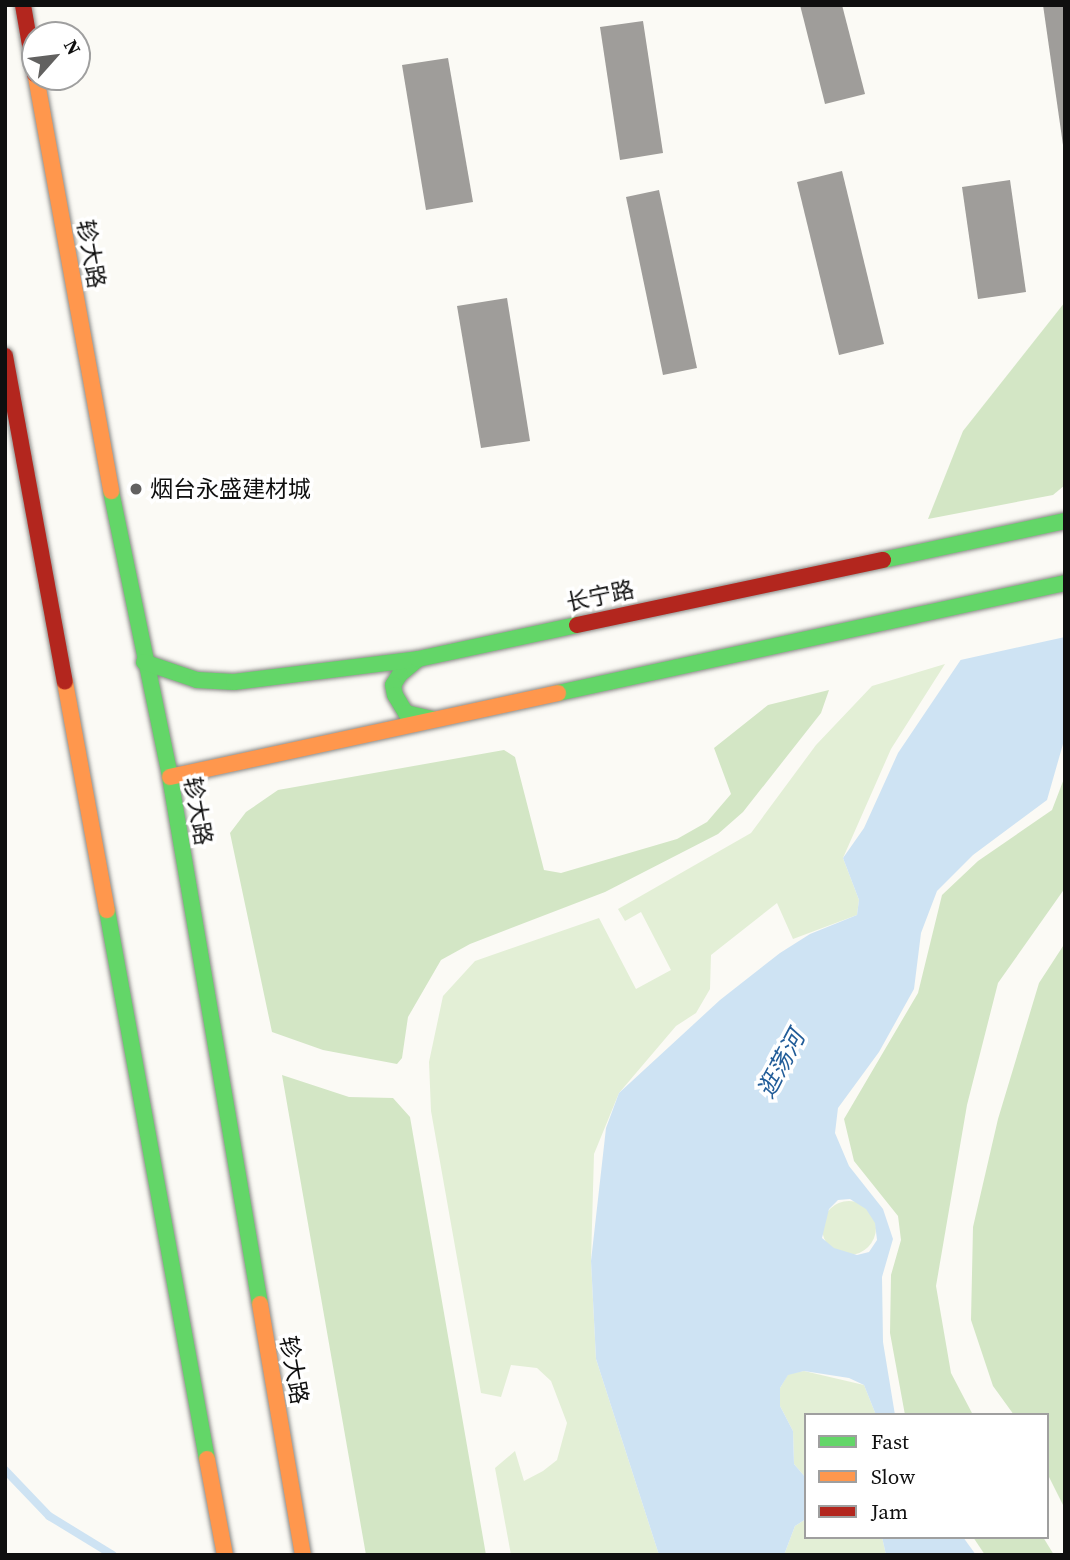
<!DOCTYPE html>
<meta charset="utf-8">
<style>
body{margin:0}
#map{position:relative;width:1070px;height:1560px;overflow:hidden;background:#fbfaf5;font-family:"Source Serif 4","Noto Sans SC",serif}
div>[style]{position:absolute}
.green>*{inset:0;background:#e3efd6}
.round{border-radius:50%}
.forest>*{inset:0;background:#d3e6c5}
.water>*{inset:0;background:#cee3f3}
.pier>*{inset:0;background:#fbfaf5}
.stream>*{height:8px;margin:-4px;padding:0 4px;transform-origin:4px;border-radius:4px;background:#cee3f3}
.building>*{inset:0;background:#9f9d9a}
.roads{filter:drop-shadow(0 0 2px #8c8b89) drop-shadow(0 0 2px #8c8b89)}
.fast>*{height:16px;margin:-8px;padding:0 8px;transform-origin:8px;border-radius:8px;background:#63d668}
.slow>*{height:16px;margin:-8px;padding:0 8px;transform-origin:8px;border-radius:8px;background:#ff974d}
.jam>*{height:16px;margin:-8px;padding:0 8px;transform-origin:8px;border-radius:8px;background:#b3261e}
.dots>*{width:19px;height:19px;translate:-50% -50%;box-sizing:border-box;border:4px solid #fff;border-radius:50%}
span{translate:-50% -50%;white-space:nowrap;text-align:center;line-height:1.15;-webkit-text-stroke:7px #fff;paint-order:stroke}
.street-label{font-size:23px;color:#0f0f0f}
.poi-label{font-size:23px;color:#0f0f0f}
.left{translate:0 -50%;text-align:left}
.water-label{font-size:24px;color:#215c98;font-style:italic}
.frame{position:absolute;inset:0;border:7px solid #0f0f0f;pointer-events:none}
.legend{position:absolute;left:804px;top:1413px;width:245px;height:126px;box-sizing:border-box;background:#fff;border:2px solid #9f9f9f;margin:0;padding:9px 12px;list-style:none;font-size:21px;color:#0f0f0f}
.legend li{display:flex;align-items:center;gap:14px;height:35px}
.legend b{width:35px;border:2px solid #9f9f9f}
.north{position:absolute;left:21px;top:21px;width:70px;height:70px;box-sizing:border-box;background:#fff;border:2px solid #9f9f9f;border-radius:50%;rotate:62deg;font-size:19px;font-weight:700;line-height:28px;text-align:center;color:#0f0f0f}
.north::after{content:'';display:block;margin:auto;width:24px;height:32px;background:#626160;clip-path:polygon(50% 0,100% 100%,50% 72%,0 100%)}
</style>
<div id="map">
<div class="green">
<div style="clip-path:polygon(945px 664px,891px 749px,843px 858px,859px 900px,857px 915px,793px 939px,777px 903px,711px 955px,710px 989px,696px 1013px,676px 1026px,619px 1093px,594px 1154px,591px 1261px,596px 1359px,659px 1555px,511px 1555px,495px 1468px,515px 1451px,524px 1481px,543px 1471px,557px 1460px,567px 1423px,551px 1381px,537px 1368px,511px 1365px,501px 1397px,481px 1393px,431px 1111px,429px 1062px,443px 996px,475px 961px,599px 918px,636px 989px,671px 970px,641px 912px,625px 921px,618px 909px,751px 833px,816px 745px,872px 686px)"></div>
<div class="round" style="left:822px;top:1201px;width:54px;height:54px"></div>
<div style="clip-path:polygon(804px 1371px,864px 1385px,876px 1415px,806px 1415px,806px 1478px,794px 1464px,793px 1431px,780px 1406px,780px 1388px,788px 1374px)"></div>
<div style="clip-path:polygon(806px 1519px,806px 1537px,882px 1537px,886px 1555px,784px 1555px,795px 1526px)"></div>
</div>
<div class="forest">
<div style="clip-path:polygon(1065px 302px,1065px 485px,1053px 495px,928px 519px,963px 431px)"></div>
<div style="clip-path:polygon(829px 690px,821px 713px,743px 812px,718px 834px,605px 892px,470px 944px,441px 960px,408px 1017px,402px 1058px,397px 1064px,323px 1050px,272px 1032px,230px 833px,246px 812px,278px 790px,504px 750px,515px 757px,544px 870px,561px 873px,677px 839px,707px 822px,731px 794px,714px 748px,768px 705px)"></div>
<div style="clip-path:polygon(1065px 776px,1065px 888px,998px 983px,967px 1105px,936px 1286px,951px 1373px,973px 1415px,905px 1415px,890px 1333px,891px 1275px,901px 1240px,898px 1216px,854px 1161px,844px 1119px,918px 993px,942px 895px,978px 861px,1052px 810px)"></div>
<div style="clip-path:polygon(1065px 943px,1065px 1509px,1047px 1473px,1047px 1415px,1014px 1415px,993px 1386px,971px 1320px,973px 1227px,998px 1119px,1039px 983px)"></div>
<div style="clip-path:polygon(282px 1075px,349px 1097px,393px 1098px,410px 1117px,486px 1555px,366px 1555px)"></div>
<div style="clip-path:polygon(973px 1537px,1043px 1537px,1054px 1555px,985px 1555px)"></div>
</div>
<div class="water">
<div style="clip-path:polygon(evenodd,1065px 493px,1065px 737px,1047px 800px,973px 855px,937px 891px,921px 933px,914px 989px,879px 1052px,838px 1108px,835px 1133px,849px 1166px,883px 1209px,893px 1239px,882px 1277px,883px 1342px,895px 1415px,876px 1415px,864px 1385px,849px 1378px,804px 1371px,788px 1375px,780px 1388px,780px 1406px,793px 1431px,794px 1464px,806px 1478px,806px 1519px,795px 1526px,784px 1555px,659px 1555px,596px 1359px,591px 1261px,606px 1128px,619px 1093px,720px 1000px,780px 953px,810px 934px,857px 915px,859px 900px,843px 858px,864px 828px,898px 753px,1028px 560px,1065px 493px,850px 1199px,866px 1209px,875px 1223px,877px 1240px,869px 1252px,857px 1255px,834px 1248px,822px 1238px,829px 1209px,838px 1200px,850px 1199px)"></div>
<div style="clip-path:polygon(882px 1537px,963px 1537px,976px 1555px,886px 1555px)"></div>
</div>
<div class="pier">
<div style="clip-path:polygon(1065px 489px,1065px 637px,956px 661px,1025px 559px)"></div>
</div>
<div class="stream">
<div style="left:5px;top:1470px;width:64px;rotate:46.3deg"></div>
<div style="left:49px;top:1516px;width:75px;rotate:31.4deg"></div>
</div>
<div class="building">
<div style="clip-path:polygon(800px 5px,842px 5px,865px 94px,825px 104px)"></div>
<div style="clip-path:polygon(1043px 5px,1065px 5px,1065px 145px,1063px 145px)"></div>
<div style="clip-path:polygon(643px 21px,663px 153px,620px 160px,600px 27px)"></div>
<div style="clip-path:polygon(448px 58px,473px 202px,426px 210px,402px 65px)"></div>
<div style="clip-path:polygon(842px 171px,884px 344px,839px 355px,797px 182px)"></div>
<div style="clip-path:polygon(1010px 180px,1026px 292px,978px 299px,962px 187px)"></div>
<div style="clip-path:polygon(659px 190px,697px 368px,663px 375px,626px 197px)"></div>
<div style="clip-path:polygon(507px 298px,530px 441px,481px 448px,457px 306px)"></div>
</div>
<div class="roads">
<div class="fast">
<div style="left:111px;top:491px;width:292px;rotate:78.3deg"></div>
<div style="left:170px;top:777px;width:535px;rotate:80.31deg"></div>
<div style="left:883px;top:560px;width:186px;rotate:-12.1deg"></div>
<div style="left:418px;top:659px;width:23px;rotate:140deg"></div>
<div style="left:400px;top:674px;width:13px;rotate:122deg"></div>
<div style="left:393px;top:685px;width:10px;rotate:79deg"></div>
<div style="left:395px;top:695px;width:21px;rotate:59deg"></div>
<div style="left:406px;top:713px;width:27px;rotate:13deg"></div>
<div style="left:144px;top:662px;width:56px;rotate:18.8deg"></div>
<div style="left:197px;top:680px;width:37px;rotate:3deg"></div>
<div style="left:234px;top:682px;width:185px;rotate:-7.1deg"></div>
<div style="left:418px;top:659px;width:163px;rotate:-12.1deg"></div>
<div style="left:558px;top:693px;width:519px;rotate:-12.24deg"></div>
<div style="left:107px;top:910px;width:558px;rotate:79.68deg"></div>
</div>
<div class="slow">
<div style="left:36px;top:77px;width:421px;rotate:79.7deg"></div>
<div style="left:65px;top:682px;width:232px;rotate:79.6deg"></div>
<div style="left:170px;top:777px;width:397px;rotate:-12.2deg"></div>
<div style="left:260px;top:1304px;width:255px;rotate:80.3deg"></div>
<div style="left:207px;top:1459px;width:98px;rotate:79.4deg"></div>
</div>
<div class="jam">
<div style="left:23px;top:5px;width:70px;rotate:80.1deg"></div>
<div style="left:5px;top:356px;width:331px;rotate:79.6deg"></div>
<div style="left:577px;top:625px;width:313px;rotate:-12deg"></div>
</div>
</div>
<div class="dots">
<div style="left:136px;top:489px;background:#626160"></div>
</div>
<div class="street-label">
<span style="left:91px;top:254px;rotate:80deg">轸大路</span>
<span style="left:600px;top:596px;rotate:-12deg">长宁路</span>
<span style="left:198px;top:811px;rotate:80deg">轸大路</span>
<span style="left:294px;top:1370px;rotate:80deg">轸大路</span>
</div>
<div class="poi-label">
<span class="left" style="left:150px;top:489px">烟台永盛建材城</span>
</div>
<div class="water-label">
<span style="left:781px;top:1064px;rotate:-62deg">逛荡河</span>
</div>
<div class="frame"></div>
<ul class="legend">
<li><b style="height:9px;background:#63d668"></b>Fast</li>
<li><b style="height:9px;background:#ff974d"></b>Slow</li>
<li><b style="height:9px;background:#b3261e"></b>Jam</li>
</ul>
<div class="north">N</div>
</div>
